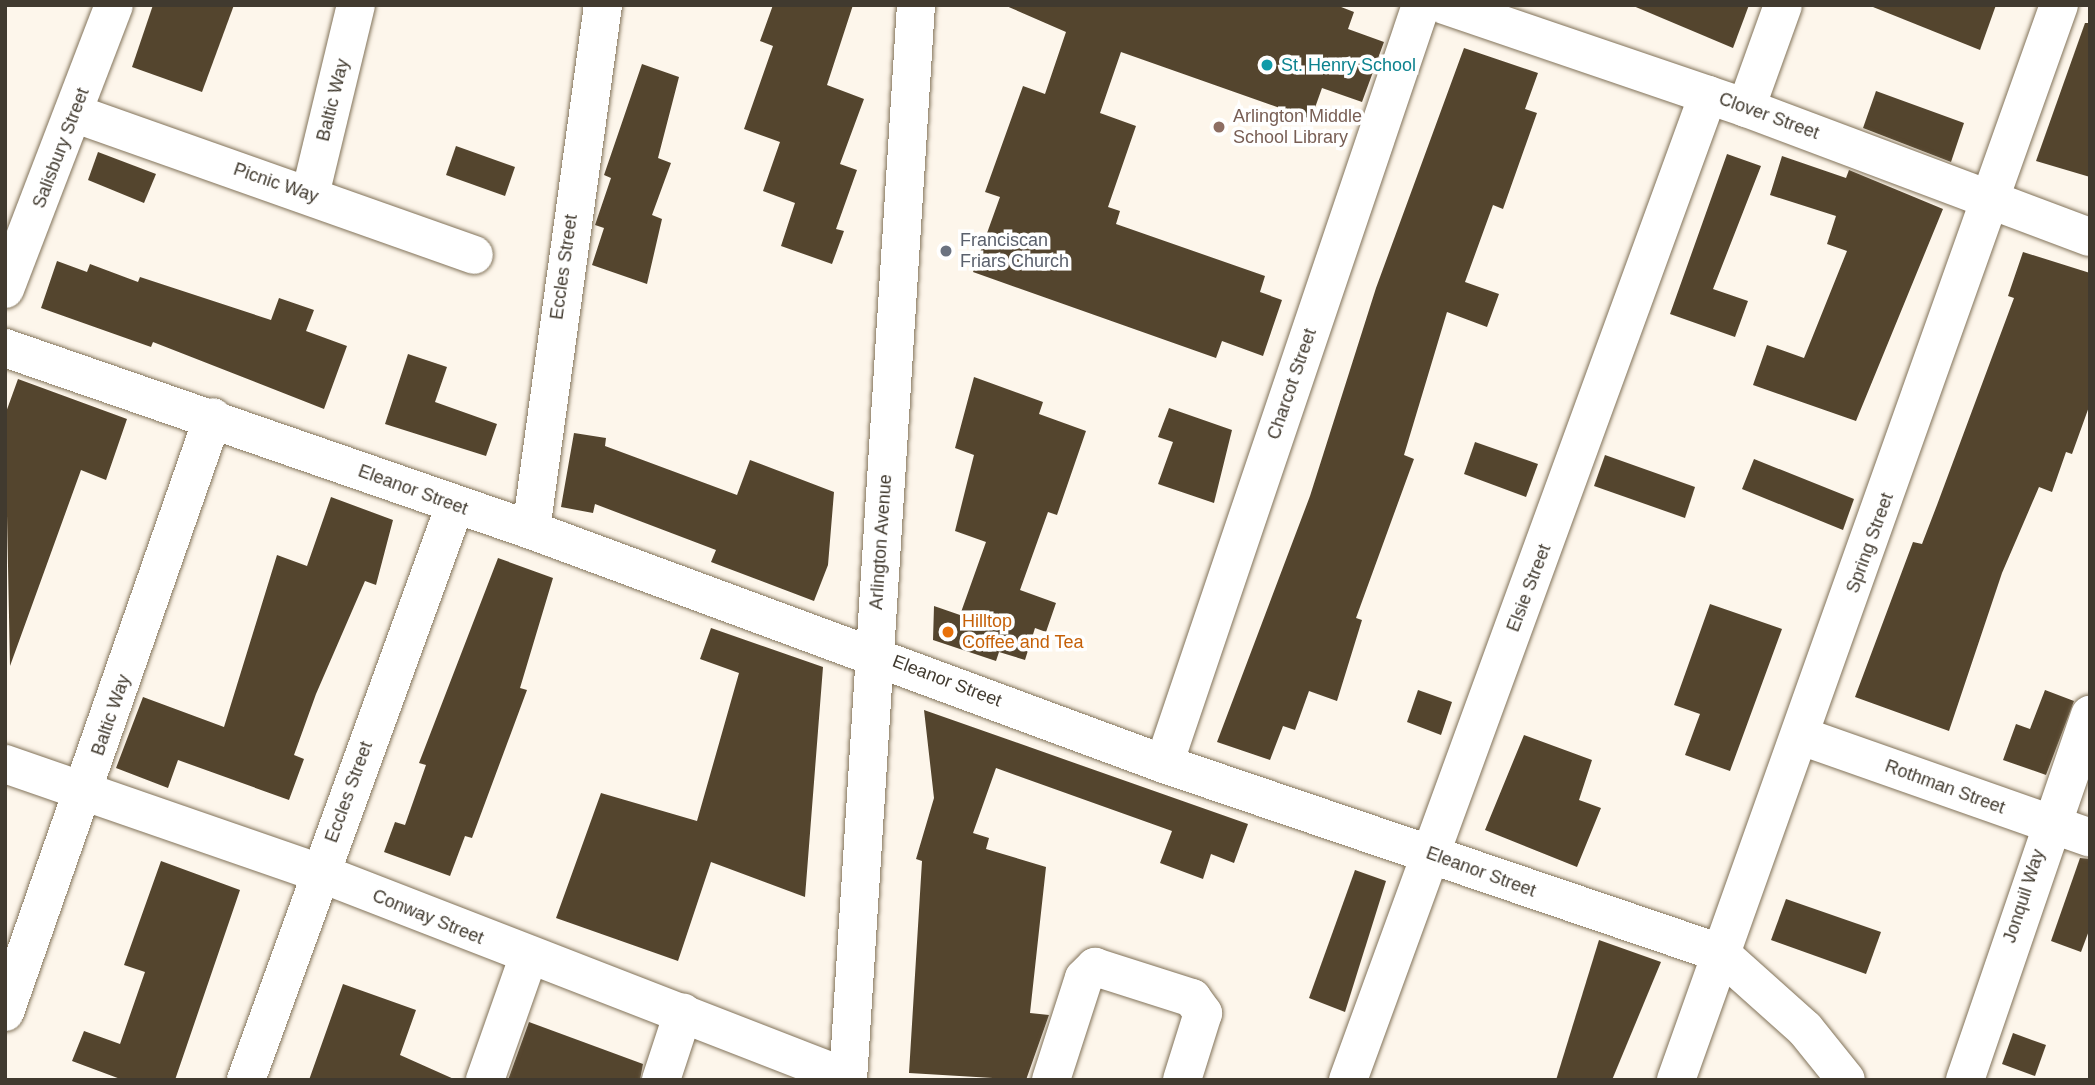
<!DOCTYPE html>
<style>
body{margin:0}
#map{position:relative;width:2095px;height:1085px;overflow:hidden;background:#fdf6eb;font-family:Helvetica,sans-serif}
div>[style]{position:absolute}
.building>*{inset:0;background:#54452e}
.roads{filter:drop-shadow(0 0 2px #82735a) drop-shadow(0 0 2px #82735a)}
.minor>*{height:38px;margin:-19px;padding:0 19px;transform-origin:19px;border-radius:19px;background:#fff}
.dots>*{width:19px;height:19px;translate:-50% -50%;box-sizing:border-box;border:4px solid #fff;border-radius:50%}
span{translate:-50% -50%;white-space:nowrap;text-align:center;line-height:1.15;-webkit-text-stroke:7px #fff;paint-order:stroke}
.culture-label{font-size:18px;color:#0d838f}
.left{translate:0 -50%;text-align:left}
.street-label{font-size:18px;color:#413a2f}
.education-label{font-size:18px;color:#785e54}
.worship-label{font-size:18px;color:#5b616d}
.food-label{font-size:18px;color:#c56008}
.frame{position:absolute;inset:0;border:7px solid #413a2f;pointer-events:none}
</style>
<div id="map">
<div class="building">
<div style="clip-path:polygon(153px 5px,234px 5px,202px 92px,132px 67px)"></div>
<div style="clip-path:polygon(773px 5px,853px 5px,827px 85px,864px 99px,840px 164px,857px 170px,836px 229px,844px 231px,832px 264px,781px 246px,795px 203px,763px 191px,780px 142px,744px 129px,773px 46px,760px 41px)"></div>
<div style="clip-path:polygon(1004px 5px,1336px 5px,1354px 12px,1348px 29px,1384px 42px,1362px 102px,1322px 88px,1311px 119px,1121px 52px,1100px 113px,1136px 126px,1108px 207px,1120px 211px,1116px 224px,1265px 276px,1260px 292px,1282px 300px,1263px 356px,1222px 341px,1216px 358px,973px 272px,1000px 197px,985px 192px,1023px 86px,1045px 94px,1066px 32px)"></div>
<div style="clip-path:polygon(1631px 5px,1749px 5px,1733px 48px)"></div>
<div style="clip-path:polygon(1868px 5px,1996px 5px,1980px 50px)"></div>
<div style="clip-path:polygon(2085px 23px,2090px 23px,2090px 177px,2036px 161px)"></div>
<div style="clip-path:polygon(1464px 48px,1538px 73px,1525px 109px,1537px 113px,1503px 209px,1493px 205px,1465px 282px,1499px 294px,1487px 327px,1447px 312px,1404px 455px,1414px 459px,1356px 618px,1362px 620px,1337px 701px,1309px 691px,1295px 730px,1283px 726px,1270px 760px,1217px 742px,1310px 496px,1376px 288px)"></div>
<div style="clip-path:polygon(642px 64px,679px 77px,658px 158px,671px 163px,652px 215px,662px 219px,647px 284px,592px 265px,604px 228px,595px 225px,611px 178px,604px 175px)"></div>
<div style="clip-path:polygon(1876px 91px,1964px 123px,1951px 162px,1863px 128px)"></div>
<div style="clip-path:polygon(456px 146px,515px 167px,505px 196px,446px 175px)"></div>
<div style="clip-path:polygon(98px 152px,156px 174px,144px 203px,88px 180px)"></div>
<div style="clip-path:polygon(1727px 154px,1761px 166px,1713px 289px,1748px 301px,1735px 337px,1670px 314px)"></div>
<div style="clip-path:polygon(1782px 156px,1846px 178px,1849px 170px,1943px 209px,1856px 421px,1753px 385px,1767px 345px,1804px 358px,1847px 251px,1827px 244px,1836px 216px,1770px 195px)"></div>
<div style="clip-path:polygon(2023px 252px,2090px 273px,2090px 404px,2072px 454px,2066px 452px,2052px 492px,2039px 487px,2002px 573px,1949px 731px,1855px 697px,1913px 542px,1922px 544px,1937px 505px,2014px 298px,2008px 296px)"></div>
<div style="clip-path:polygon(57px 261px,87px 272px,90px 264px,138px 282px,140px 277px,271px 320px,279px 298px,314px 310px,306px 331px,347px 346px,324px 409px,153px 342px,151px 347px,41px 308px)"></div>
<div style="clip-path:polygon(408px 354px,447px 367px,435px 402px,497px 424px,486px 456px,385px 424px)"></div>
<div style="clip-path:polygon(974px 377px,1043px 402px,1039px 414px,1086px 431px,1057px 515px,1048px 512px,1020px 590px,1056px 603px,1046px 632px,1035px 628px,1025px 660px,999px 652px,996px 661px,933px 640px,934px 606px,960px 615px,986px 542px,955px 531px,974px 455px,955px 448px)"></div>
<div style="clip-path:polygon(18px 379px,127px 419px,106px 480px,81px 470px,10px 666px,5px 415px)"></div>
<div style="clip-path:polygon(1169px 408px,1232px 430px,1214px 503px,1158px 484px,1173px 442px,1158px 437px)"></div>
<div style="clip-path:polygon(574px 433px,606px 438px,605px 446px,737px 495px,750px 460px,834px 492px,828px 565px,814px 601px,711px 562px,716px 550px,595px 504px,593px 513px,561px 507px)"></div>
<div style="clip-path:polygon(1475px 442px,1538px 464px,1526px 497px,1464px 474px)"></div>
<div style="clip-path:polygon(1605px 455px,1695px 487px,1685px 518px,1594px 486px)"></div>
<div style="clip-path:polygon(1754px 459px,1854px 499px,1843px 530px,1742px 489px)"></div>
<div style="clip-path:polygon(331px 497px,393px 520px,376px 585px,365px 581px,316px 694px,294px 755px,304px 759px,289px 800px,178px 760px,168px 788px,116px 768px,143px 697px,224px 727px,277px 555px,307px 566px)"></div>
<div style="clip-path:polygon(498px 558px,553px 578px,520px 688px,527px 690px,472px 838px,465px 836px,450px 876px,384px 852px,395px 822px,405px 825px,426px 765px,419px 763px)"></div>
<div style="clip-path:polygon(1710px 604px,1782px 629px,1730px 771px,1685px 755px,1700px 714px,1674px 705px)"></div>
<div style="clip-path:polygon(711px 628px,823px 667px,805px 897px,711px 862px,678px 961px,556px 918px,601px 793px,697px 821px,739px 673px,700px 659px)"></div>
<div style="clip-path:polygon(1418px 690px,1452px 702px,1441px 735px,1407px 722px)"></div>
<div style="clip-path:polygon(2045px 690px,2074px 701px,2046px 775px,2003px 760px,2016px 724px,2030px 729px)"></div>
<div style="clip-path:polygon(924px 710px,1248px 824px,1234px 863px,1211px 854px,1203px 879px,1160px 863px,1172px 831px,996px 768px,973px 833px,989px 838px,986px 849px,1046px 867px,1030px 1013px,1049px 1015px,1026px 1080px,909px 1073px,922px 861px,916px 859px,934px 798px)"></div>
<div style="clip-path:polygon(1524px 735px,1592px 760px,1579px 800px,1601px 808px,1577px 867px,1485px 830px)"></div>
<div style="clip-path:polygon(2080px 858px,2090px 859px,2090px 928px,2081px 952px,2051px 941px)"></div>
<div style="clip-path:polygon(161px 861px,240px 890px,175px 1080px,123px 1080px,72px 1061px,84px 1031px,120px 1044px,145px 972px,124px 965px)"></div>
<div style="clip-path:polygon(1355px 870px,1386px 881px,1345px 1012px,1309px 998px)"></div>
<div style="clip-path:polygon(1786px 899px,1881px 932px,1866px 974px,1771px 940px)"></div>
<div style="clip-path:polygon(1599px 940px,1661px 962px,1612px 1080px,1556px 1080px)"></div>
<div style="clip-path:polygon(343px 984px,416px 1010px,400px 1055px,456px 1080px,309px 1080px)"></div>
<div style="clip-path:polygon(529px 1022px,643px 1064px,640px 1080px,508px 1080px)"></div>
<div style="clip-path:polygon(2013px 1033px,2046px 1045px,2035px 1076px,2002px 1064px)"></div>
</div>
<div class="roads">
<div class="minor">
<div style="left:1444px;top:5px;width:319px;rotate:18.8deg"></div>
<div style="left:1746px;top:108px;width:367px;rotate:20.6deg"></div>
<div style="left:1746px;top:108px;width:109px;rotate:-70.2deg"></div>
<div style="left:76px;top:114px;width:422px;rotate:19.5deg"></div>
<div style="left:310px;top:195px;width:195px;rotate:-76.4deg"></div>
<div style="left:5px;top:289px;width:304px;rotate:-69deg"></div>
<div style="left:5px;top:348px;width:557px;rotate:19.09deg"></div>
<div style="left:531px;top:530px;width:675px;rotate:20.29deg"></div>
<div style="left:1164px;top:764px;width:587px;rotate:18.77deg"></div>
<div style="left:1720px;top:953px;width:114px;rotate:41.8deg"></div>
<div style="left:1805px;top:1029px;width:65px;rotate:51.2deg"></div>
<div style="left:531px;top:530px;width:530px;rotate:-82.19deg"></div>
<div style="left:1801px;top:736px;width:306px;rotate:19.4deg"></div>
<div style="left:5px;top:764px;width:333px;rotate:19.1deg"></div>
<div style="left:320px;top:873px;width:566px;rotate:21.22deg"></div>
<div style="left:1164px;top:764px;width:801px;rotate:-71.29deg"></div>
<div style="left:5px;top:1012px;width:630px;rotate:-70.73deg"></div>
<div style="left:246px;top:1080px;width:612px;rotate:-70.02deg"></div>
<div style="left:485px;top:1080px;width:129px;rotate:-70.6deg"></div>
<div style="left:661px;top:1080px;width:71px;rotate:-71.8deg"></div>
<div style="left:848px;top:1080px;width:1077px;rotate:-86.38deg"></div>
<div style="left:1051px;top:1080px;width:107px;rotate:-72.1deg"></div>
<div style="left:1084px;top:978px;width:16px;rotate:-45deg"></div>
<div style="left:1095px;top:967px;width:102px;rotate:17.7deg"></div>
<div style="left:1192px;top:998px;width:19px;rotate:54deg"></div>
<div style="left:1203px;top:1013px;width:70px;rotate:107.4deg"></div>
<div style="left:1348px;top:1080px;width:1049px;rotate:-69.92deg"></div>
<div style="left:1676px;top:1080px;width:1141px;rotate:-70.39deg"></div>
<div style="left:1965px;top:1080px;width:386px;rotate:-71.1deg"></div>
</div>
</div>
<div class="dots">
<div style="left:1267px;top:65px;background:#0f9aa8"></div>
<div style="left:1219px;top:127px;background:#8d6e63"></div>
<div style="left:946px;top:251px;background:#6b7280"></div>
<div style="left:948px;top:632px;background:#e8710a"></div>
</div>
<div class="culture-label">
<span class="left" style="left:1281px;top:65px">St. Henry School</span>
</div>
<div class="street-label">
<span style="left:333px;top:100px;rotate:-76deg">Baltic Way</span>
<span style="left:1769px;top:116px;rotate:20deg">Clover Street</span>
<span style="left:61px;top:148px;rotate:-69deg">Salisbury Street</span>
<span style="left:276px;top:183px;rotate:19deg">Picnic Way</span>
<span style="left:564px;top:267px;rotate:-82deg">Eccles Street</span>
<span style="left:1292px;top:384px;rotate:-71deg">Charcot Street</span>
<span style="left:413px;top:490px;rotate:20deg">Eleanor Street</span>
<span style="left:881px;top:542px;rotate:-86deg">Arlington Avenue</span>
<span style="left:1870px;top:543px;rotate:-70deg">Spring Street</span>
<span style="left:1529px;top:588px;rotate:-69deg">Elsie Street</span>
<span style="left:947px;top:681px;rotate:21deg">Eleanor Street</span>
<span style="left:111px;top:715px;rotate:-71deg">Baltic Way</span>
<span style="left:1945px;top:787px;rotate:20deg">Rothman Street</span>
<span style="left:349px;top:792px;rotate:-70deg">Eccles Street</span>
<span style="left:1481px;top:872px;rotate:20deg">Eleanor Street</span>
<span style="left:2024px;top:896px;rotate:-72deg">Jonquil Way</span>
<span style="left:428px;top:917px;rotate:22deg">Conway Street</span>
</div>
<div class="education-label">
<span class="left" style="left:1233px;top:127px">Arlington Middle<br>School Library</span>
</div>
<div class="worship-label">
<span class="left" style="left:960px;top:251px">Franciscan<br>Friars Church</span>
</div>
<div class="food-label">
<span class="left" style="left:962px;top:632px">Hilltop<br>Coffee and Tea</span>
</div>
<div class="frame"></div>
</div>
